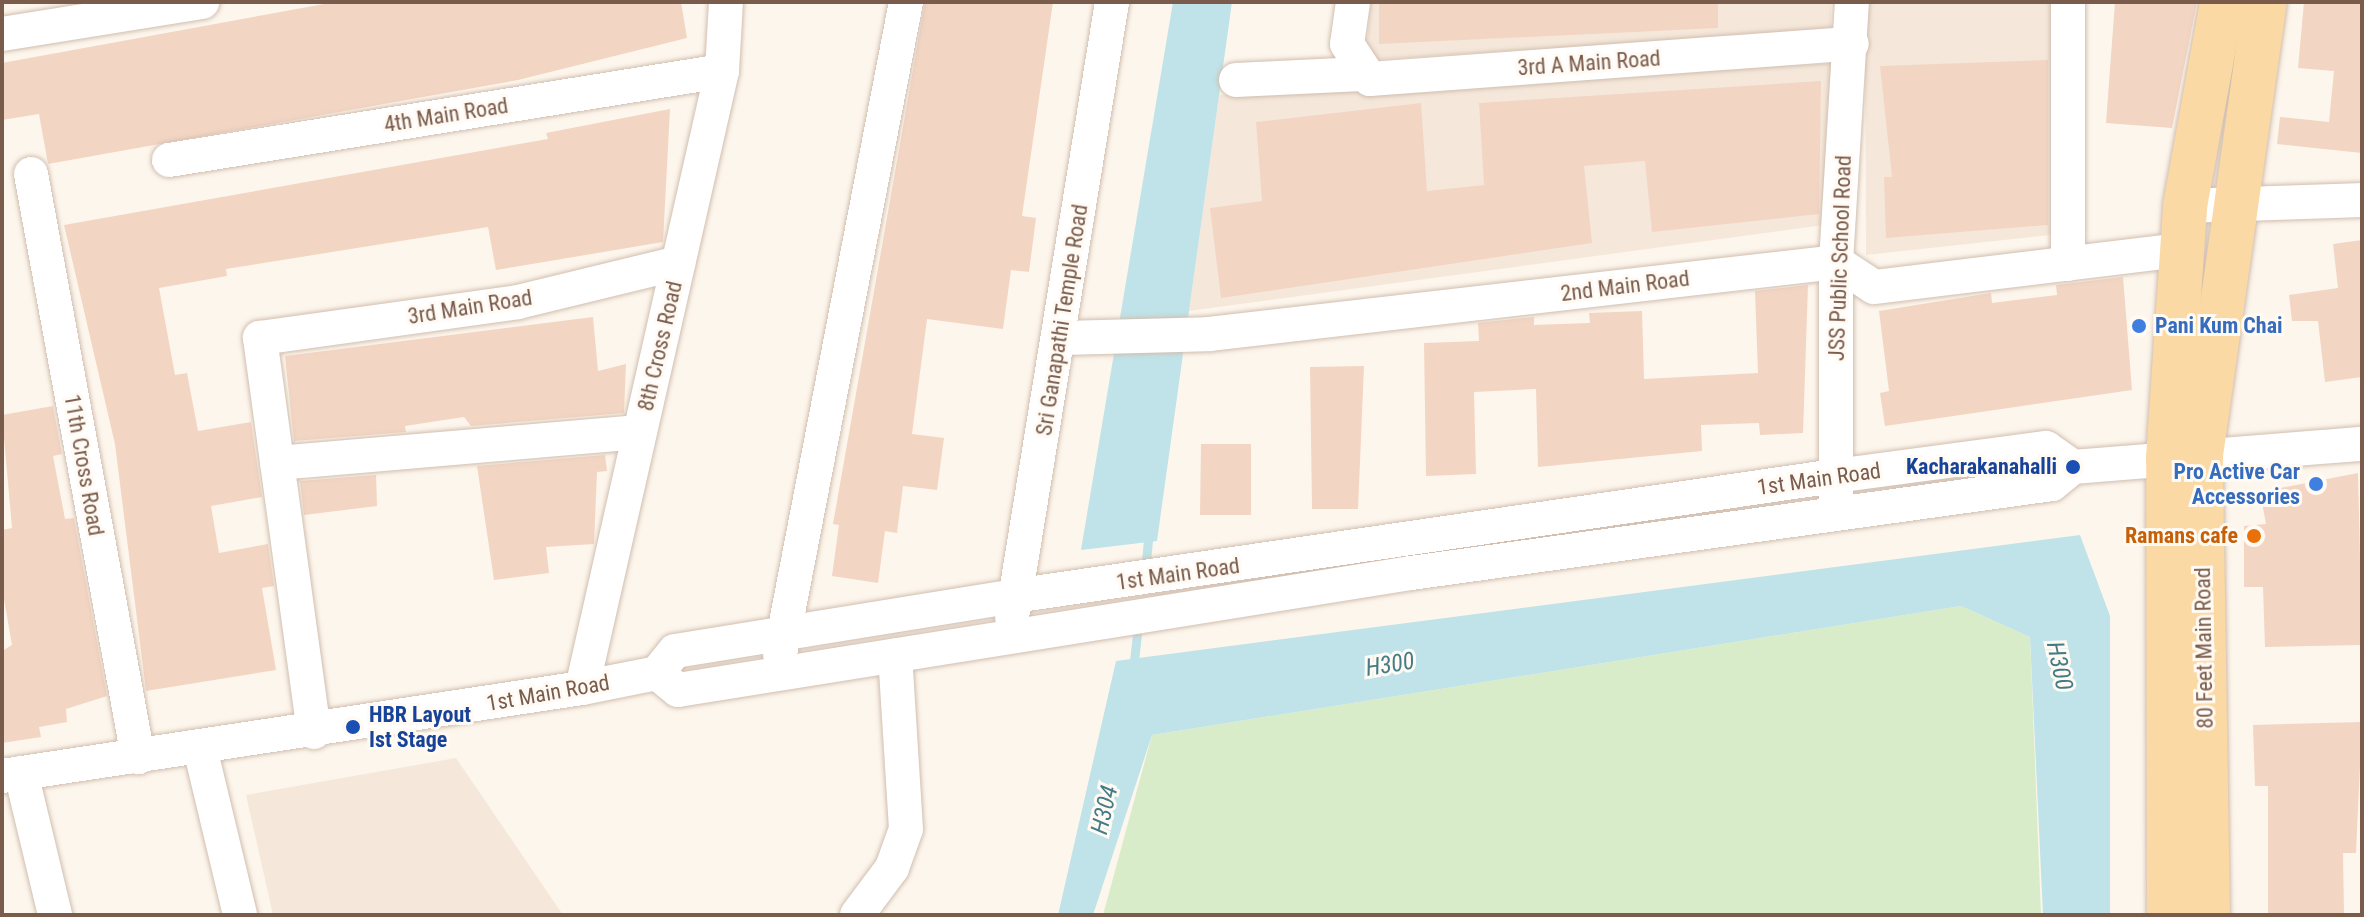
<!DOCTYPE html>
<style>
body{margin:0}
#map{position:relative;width:2364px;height:917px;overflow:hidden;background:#fdf6ec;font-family:"Roboto Condensed",sans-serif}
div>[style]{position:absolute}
.residential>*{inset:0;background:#f5e8da}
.green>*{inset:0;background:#d8ecc9}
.water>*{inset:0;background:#bfe3e8}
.stream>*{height:9px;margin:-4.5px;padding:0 4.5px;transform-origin:4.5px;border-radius:4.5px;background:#bfe3e8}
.building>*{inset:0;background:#f3d5c3}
.roads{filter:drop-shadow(0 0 2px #d1beb0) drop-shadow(0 0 2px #d1beb0)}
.minor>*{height:34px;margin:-17px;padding:0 17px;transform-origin:17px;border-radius:17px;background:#fff}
.major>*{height:44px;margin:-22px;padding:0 22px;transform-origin:22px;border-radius:22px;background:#fbd9a5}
.dots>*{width:22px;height:22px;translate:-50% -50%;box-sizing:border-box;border:4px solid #fffaf3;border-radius:50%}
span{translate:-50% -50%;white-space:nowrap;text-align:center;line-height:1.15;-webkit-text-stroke:6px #fffaf3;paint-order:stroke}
.street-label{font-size:22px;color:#7a5c4d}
.shop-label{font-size:22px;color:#366cbe;font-weight:700}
.left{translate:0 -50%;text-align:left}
.right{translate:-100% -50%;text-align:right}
.transit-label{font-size:22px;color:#164399;font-weight:700}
.food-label{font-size:22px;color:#c56008;font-weight:700}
.water-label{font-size:24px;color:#437c86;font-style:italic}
.frame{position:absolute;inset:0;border:4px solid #7a5c4d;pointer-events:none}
</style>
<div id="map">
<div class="residential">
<div style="clip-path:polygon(1371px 2px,1831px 2px,1831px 31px,1365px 60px)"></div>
<div style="clip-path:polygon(1865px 2px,2056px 2px,2059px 234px,1866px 255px)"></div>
<div style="clip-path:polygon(1838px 63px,1832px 224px,1189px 311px,1219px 95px)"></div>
<div style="clip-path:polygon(456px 758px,563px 915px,273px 915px,246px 795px)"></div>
</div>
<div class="green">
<div style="clip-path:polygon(1961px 606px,2030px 637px,2041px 915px,1103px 915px,1152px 735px)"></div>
</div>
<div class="water">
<div style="clip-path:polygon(1173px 2px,1232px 2px,1157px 541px,1081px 550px)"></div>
<div style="clip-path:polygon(2080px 535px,2110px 616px,2110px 915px,2043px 915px,2030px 637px,1961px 606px,1152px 735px,1093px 915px,1058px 915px,1116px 661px)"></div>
</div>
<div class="stream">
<div style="left:1145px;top:571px;width:41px;rotate:-84.4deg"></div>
<div style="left:1133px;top:670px;width:45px;rotate:-83.7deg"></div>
</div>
<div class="building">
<div style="clip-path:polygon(335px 2px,681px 2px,687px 38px,518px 80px,48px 164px,39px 114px,2px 120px,2px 63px)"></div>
<div style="clip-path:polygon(925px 2px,1053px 2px,1022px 216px,1036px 218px,1029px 272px,1011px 270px,1003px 329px,927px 319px,912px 434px,944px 438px,937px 490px,903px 486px,897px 533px,885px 531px,878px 583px,832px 576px,839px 525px,833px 524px)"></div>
<div style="clip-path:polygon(1379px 2px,1718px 2px,1718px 28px,1379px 44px)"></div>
<div style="clip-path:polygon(2115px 2px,2197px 2px,2172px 128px,2106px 123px)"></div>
<div style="clip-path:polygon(2304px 2px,2362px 2px,2362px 153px,2277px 144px,2280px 117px,2329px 122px,2334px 71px,2298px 68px)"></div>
<div style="clip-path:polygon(2048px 60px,2048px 225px,1886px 238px,1884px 177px,1892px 177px,1880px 66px)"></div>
<div style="clip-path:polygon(1821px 81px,1819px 214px,1652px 232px,1645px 161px,1584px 166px,1592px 243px,1221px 298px,1210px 208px,1262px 201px,1256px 122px,1421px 103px,1427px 191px,1484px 185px,1479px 103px)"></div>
<div style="clip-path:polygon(670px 109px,663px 242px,496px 270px,488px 227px,226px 269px,227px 276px,159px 288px,175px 375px,187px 373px,198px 431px,251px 422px,262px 497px,211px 506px,219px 553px,268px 544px,274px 586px,262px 588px,276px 670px,146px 691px,115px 444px,64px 225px,548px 139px,546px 133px)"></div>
<div style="clip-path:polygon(2362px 240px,2362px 377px,2325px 382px,2318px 321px,2292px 321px,2289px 295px,2338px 288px,2333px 244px)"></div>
<div style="clip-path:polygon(2123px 277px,2132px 390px,1885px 426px,1880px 393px,1889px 391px,1879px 311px,1991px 293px,1992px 303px,2057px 295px,2056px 285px)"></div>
<div style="clip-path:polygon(1808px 285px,1803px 433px,1760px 435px,1759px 423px,1701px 425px,1702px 451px,1538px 467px,1536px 389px,1474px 392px,1476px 474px,1426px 476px,1424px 343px,1479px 341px,1478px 323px,1534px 317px,1534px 325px,1590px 323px,1589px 313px,1642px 311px,1644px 379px,1758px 373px,1755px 291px)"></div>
<div style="clip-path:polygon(593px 317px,598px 371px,626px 364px,624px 413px,471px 426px,464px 417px,405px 426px,406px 432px,294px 441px,285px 356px)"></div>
<div style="clip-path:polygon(1364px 366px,1358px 509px,1312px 509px,1310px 367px)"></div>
<div style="clip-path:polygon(53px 406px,62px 454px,53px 456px,65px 519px,74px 518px,107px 696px,66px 709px,67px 722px,39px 727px,41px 737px,2px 743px,2px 651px,12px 645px,2px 588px,2px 530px,12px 528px,2px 415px)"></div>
<div style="clip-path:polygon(1201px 444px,1251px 444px,1251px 515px,1200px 515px)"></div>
<div style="clip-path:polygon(605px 455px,607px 471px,597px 472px,594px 544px,546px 547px,549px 573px,494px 580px,477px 466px)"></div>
<div style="clip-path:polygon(2358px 473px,2362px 645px,2265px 647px,2263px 587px,2244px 587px,2244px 526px,2266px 524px,2260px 492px)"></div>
<div style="clip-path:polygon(376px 475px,377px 506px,304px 515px,300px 481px)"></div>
<div style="clip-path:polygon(2362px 722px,2356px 853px,2343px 853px,2344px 915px,2268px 915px,2268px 786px,2255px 786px,2253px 725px)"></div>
</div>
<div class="roads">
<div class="minor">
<div style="left:1353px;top:2px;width:42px;rotate:98.1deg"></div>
<div style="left:1347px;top:44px;width:42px;rotate:56.7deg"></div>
<div style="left:1370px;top:79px;width:483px;rotate:-4.2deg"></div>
<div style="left:2068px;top:2px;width:262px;rotate:90deg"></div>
<div style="left:2px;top:34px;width:203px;rotate:-9.1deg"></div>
<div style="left:1236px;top:80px;width:126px;rotate:-2.7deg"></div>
<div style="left:169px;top:160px;width:560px;rotate:-9.14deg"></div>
<div style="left:31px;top:174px;width:593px;rotate:79.6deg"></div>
<div style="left:2185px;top:206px;width:177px;rotate:-1.9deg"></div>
<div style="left:1061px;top:338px;width:148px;rotate:-1.5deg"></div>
<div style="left:1209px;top:334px;width:631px;rotate:-6.55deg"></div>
<div style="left:1836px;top:262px;width:45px;rotate:33.3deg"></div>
<div style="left:1874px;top:287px;width:309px;rotate:-6.9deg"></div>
<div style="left:277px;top:463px;width:364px;rotate:-4.9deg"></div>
<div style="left:1836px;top:499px;width:237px;rotate:-90deg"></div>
<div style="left:1836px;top:262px;width:260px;rotate:-86.5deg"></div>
<div style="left:1012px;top:617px;width:623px;rotate:-80.76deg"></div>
<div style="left:780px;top:654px;width:664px;rotate:-79.06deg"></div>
<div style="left:657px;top:673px;width:27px;rotate:39deg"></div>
<div style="left:678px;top:690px;width:742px;rotate:-9.07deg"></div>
<div style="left:1411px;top:573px;width:647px;rotate:-7.9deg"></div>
<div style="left:2052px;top:484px;width:27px;rotate:-39deg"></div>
<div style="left:582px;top:688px;width:633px;rotate:-77.22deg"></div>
<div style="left:722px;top:71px;width:69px;rotate:-86.7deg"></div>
<div style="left:314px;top:732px;width:398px;rotate:-97.8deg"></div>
<div style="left:260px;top:338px;width:260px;rotate:-7.9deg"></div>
<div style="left:518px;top:302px;width:165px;rotate:-13.7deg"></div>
<div style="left:200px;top:748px;width:172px;rotate:76.5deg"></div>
<div style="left:21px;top:773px;width:146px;rotate:76.5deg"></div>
<div style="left:2px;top:776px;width:587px;rotate:-8.63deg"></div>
<div style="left:582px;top:688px;width:76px;rotate:-11.3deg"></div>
<div style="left:657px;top:673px;width:28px;rotate:-51deg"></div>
<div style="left:675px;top:651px;width:343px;rotate:-9.2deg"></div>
<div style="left:1014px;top:596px;width:830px;rotate:-8.32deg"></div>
<div style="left:1835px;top:476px;width:213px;rotate:-7.6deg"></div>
<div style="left:2046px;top:448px;width:33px;rotate:35deg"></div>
<div style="left:2073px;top:467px;width:290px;rotate:-4.6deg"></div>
<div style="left:857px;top:915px;width:59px;rotate:-53.3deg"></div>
<div style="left:892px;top:868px;width:41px;rotate:-70.3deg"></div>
<div style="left:906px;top:829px;width:174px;rotate:-93.6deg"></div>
</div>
<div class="major">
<div style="left:2169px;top:915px;width:457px;rotate:-90.1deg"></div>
<div style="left:2168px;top:458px;width:253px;rotate:-86.1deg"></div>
<div style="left:2185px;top:206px;width:207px;rotate:-79.7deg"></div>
<div style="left:2208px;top:915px;width:460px;rotate:-90.9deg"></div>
<div style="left:2201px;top:455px;width:457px;rotate:-82deg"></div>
</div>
</div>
<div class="dots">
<div style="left:2139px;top:326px;background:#3f7fe0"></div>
<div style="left:2073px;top:467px;background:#1a4fb4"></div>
<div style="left:2316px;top:484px;background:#3f7fe0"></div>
<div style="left:2254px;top:536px;background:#e8710a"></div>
<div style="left:353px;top:727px;background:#1a4fb4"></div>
</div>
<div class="street-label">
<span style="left:1589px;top:63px;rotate:-4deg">3rd A Main Road</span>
<span style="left:446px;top:115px;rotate:-9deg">4th Main Road</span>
<span style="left:1840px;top:258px;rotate:-88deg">JSS Public School Road</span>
<span style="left:1625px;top:286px;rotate:-7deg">2nd Main Road</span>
<span style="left:470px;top:307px;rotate:-9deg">3rd Main Road</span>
<span style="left:1062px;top:320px;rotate:-81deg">Sri Ganapathi Temple Road</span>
<span style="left:660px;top:346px;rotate:-77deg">8th Cross Road</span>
<span style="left:84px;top:465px;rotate:80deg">11th Cross Road</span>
<span style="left:1819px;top:479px;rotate:-8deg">1st Main Road</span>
<span style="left:1178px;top:574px;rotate:-8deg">1st Main Road</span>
<span style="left:2204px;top:648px;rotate:-91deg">80 Feet Main Road</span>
<span style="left:548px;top:693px;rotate:-10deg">1st Main Road</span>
</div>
<div class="shop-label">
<span class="left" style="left:2155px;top:326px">Pani Kum Chai</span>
<span class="right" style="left:2300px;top:484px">Pro Active Car<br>Accessories</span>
</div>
<div class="transit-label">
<span class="right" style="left:2057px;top:467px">Kacharakanahalli</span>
<span class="left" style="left:369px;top:727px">HBR Layout<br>Ist Stage</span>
</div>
<div class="food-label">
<span class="right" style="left:2238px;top:536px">Ramans cafe</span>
</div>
<div class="water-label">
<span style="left:1390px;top:665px;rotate:-9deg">H300</span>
<span style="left:2059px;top:666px;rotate:78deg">H300</span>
<span style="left:1105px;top:810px;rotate:-77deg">H304</span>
</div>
<div class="frame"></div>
</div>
